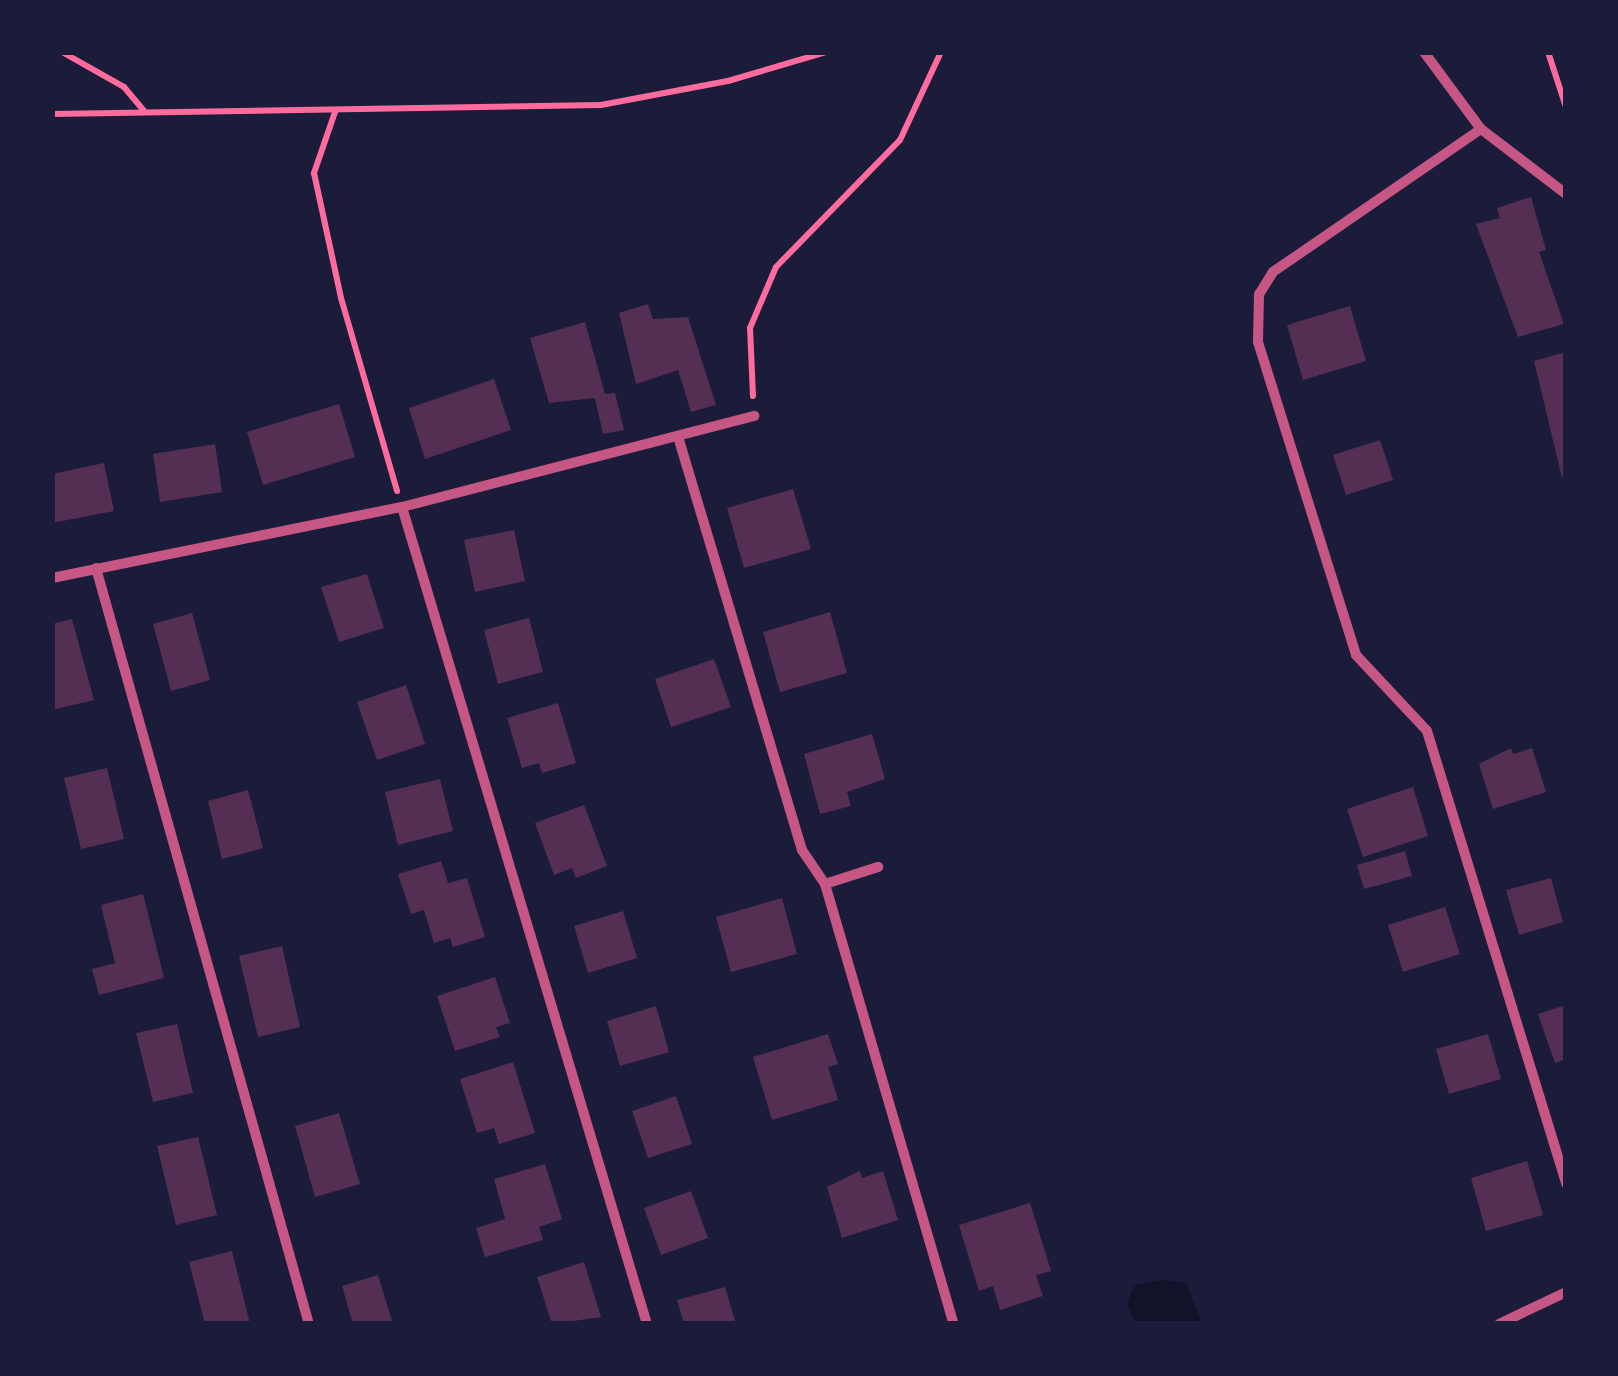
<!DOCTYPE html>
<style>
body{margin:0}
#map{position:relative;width:1618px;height:1376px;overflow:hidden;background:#1b1b3a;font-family:Rubik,sans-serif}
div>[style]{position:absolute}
.water>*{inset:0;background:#12122b}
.building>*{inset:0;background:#542f53}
.path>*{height:6px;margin:-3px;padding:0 3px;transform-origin:3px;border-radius:3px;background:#ff6b9d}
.minor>*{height:10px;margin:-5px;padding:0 5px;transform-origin:5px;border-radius:5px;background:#c65784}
span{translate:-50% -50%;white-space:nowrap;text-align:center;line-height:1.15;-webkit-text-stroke:9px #1b1b3a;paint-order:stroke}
.frame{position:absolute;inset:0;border:55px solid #1b1b3a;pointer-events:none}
</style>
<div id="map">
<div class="water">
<div style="clip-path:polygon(1162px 1280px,1187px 1283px,1201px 1323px,1136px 1323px,1127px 1304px,1134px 1286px)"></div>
</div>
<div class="building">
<div style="clip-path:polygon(1531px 197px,1546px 250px,1539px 252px,1564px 324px,1518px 337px,1476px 224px,1500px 218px,1497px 208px)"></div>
<div style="clip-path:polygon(648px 304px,653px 319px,688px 317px,716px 405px,691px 412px,678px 370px,636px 384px,619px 313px)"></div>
<div style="clip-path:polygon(1350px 306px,1366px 361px,1303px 380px,1287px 325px)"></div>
<div style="clip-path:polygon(585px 322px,605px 394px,615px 393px,624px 430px,603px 434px,595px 398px,549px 403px,530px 338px)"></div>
<div style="clip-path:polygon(1566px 352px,1566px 477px,1562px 478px,1534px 361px)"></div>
<div style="clip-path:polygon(494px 379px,511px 430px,425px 459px,409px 408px)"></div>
<div style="clip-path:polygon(339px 404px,355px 457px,263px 485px,247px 432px)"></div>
<div style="clip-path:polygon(1380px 440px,1393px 480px,1346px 495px,1333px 455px)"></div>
<div style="clip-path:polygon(215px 444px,222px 492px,160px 502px,153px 454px)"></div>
<div style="clip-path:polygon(104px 463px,114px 511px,52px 523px,52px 474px)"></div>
<div style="clip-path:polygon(793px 489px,811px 549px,744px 568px,727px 508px)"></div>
<div style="clip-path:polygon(514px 530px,525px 581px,475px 592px,464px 540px)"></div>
<div style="clip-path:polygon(367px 574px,384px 628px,339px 642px,321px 587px)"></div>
<div style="clip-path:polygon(830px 612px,847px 673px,780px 692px,763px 632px)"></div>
<div style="clip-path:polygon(192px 613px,210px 680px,171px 691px,153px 624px)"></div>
<div style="clip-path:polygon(529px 618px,543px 672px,498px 684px,484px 630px)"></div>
<div style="clip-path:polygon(72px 619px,94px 700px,52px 710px,52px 624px)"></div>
<div style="clip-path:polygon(714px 659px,731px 707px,671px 727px,655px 679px)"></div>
<div style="clip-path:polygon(406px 685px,425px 744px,377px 760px,357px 702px)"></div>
<div style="clip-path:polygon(558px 703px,576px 763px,542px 773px,539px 763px,522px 768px,507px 718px)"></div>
<div style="clip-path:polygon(872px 734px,885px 779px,847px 792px,851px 806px,820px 814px,804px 754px)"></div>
<div style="clip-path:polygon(1511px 748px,1513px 754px,1532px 748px,1546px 792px,1493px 809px,1479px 764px)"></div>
<div style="clip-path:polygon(107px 768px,124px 839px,81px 849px,64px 778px)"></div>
<div style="clip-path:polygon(440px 779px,453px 831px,398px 845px,385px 792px)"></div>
<div style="clip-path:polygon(1413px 787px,1428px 836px,1363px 857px,1347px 809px)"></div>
<div style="clip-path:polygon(248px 790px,263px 848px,222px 859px,208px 801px)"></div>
<div style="clip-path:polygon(584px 805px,607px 866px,576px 878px,572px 868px,554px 875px,535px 823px)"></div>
<div style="clip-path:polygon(1405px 851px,1412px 876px,1364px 889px,1357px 865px)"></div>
<div style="clip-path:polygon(441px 861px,448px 883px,467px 878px,485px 937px,453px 947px,450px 938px,434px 943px,424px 910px,411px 914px,398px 874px)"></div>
<div style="clip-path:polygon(1551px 878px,1563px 922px,1519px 935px,1506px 890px)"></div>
<div style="clip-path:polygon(143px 894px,164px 978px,99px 995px,92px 969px,115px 963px,101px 905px)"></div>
<div style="clip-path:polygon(782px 898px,797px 954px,731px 972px,716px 917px)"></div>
<div style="clip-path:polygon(1445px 907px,1460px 954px,1403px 972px,1388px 925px)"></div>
<div style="clip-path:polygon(623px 911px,637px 958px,588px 973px,574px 926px)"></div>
<div style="clip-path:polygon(282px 946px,300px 1027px,258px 1037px,239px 956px)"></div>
<div style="clip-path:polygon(495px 977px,510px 1023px,496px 1027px,500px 1037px,455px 1051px,437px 996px)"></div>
<div style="clip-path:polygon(1566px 1005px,1566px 1059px,1555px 1063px,1538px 1014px)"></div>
<div style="clip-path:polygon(656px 1006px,669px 1052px,620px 1066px,607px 1021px)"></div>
<div style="clip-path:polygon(177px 1024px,193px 1093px,153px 1102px,136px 1033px)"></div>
<div style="clip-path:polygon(828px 1034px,838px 1064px,828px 1067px,838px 1100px,772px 1120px,753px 1057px)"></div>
<div style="clip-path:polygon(1488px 1034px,1501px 1079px,1449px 1094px,1436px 1049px)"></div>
<div style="clip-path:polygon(513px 1062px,535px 1133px,499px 1144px,494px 1128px,477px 1133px,460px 1079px)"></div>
<div style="clip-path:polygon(676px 1096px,692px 1144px,648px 1158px,632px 1111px)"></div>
<div style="clip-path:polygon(339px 1113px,360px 1184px,315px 1197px,295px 1126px)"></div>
<div style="clip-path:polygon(198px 1137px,217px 1215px,176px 1225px,157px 1146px)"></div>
<div style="clip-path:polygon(1527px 1161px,1543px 1215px,1486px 1231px,1471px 1178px)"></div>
<div style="clip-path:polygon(545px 1164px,562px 1219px,539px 1227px,543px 1240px,485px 1257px,476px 1228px,505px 1219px,494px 1179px)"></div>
<div style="clip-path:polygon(860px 1171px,862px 1178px,883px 1171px,898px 1220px,842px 1238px,827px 1187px)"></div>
<div style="clip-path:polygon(691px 1191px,708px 1238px,661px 1255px,644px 1208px)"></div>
<div style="clip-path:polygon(1030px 1203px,1051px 1271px,1036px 1275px,1043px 1296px,1000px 1310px,993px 1286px,979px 1291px,959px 1225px)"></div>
<div style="clip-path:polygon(232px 1251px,250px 1324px,205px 1324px,189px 1262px)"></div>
<div style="clip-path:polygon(584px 1262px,601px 1317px,552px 1324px,537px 1277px)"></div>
<div style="clip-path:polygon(378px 1275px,393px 1324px,353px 1324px,342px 1286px)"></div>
<div style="clip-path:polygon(725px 1287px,736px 1324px,684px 1324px,677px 1300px)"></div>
</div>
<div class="path">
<div style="left:62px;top:52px;width:71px;rotate:29.4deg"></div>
<div style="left:124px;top:87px;width:31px;rotate:50deg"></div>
<div style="left:1548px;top:52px;width:58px;rotate:71.9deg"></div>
<div style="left:335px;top:112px;width:65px;rotate:109deg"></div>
<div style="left:314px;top:173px;width:128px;rotate:77.8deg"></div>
<div style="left:341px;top:298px;width:201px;rotate:73.8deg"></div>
<div style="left:52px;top:114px;width:549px;rotate:-0.94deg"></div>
<div style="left:601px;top:105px;width:129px;rotate:-10.7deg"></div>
<div style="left:728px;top:81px;width:102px;rotate:-16.5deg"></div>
<div style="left:753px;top:396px;width:68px;rotate:-92.5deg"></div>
<div style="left:750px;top:328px;width:66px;rotate:-66.9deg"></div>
<div style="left:776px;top:267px;width:177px;rotate:-45.7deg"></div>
<div style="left:900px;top:140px;width:97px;rotate:-65deg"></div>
</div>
<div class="minor">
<div style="left:1424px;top:52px;width:96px;rotate:53.5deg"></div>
<div style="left:1481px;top:129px;width:107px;rotate:37.4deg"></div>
<div style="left:1481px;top:129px;width:252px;rotate:145.5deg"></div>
<div style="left:1273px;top:272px;width:26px;rotate:122deg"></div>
<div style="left:1259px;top:294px;width:48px;rotate:91.2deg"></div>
<div style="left:1258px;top:342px;width:328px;rotate:72.6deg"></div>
<div style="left:1356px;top:655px;width:104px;rotate:46.9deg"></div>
<div style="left:1427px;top:731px;width:474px;rotate:72.9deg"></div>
<div style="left:679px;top:440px;width:428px;rotate:73.3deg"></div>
<div style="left:802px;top:850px;width:41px;rotate:55.9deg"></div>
<div style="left:825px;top:884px;width:459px;rotate:73.7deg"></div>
<div style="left:402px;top:507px;width:853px;rotate:73.31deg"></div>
<div style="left:96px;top:568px;width:785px;rotate:74.27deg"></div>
<div style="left:52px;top:578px;width:357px;rotate:-11.5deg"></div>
<div style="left:402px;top:507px;width:364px;rotate:-14.5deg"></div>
<div style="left:825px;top:884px;width:56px;rotate:-17.8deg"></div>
<div style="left:1499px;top:1324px;width:74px;rotate:-25.5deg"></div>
</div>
<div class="frame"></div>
</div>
